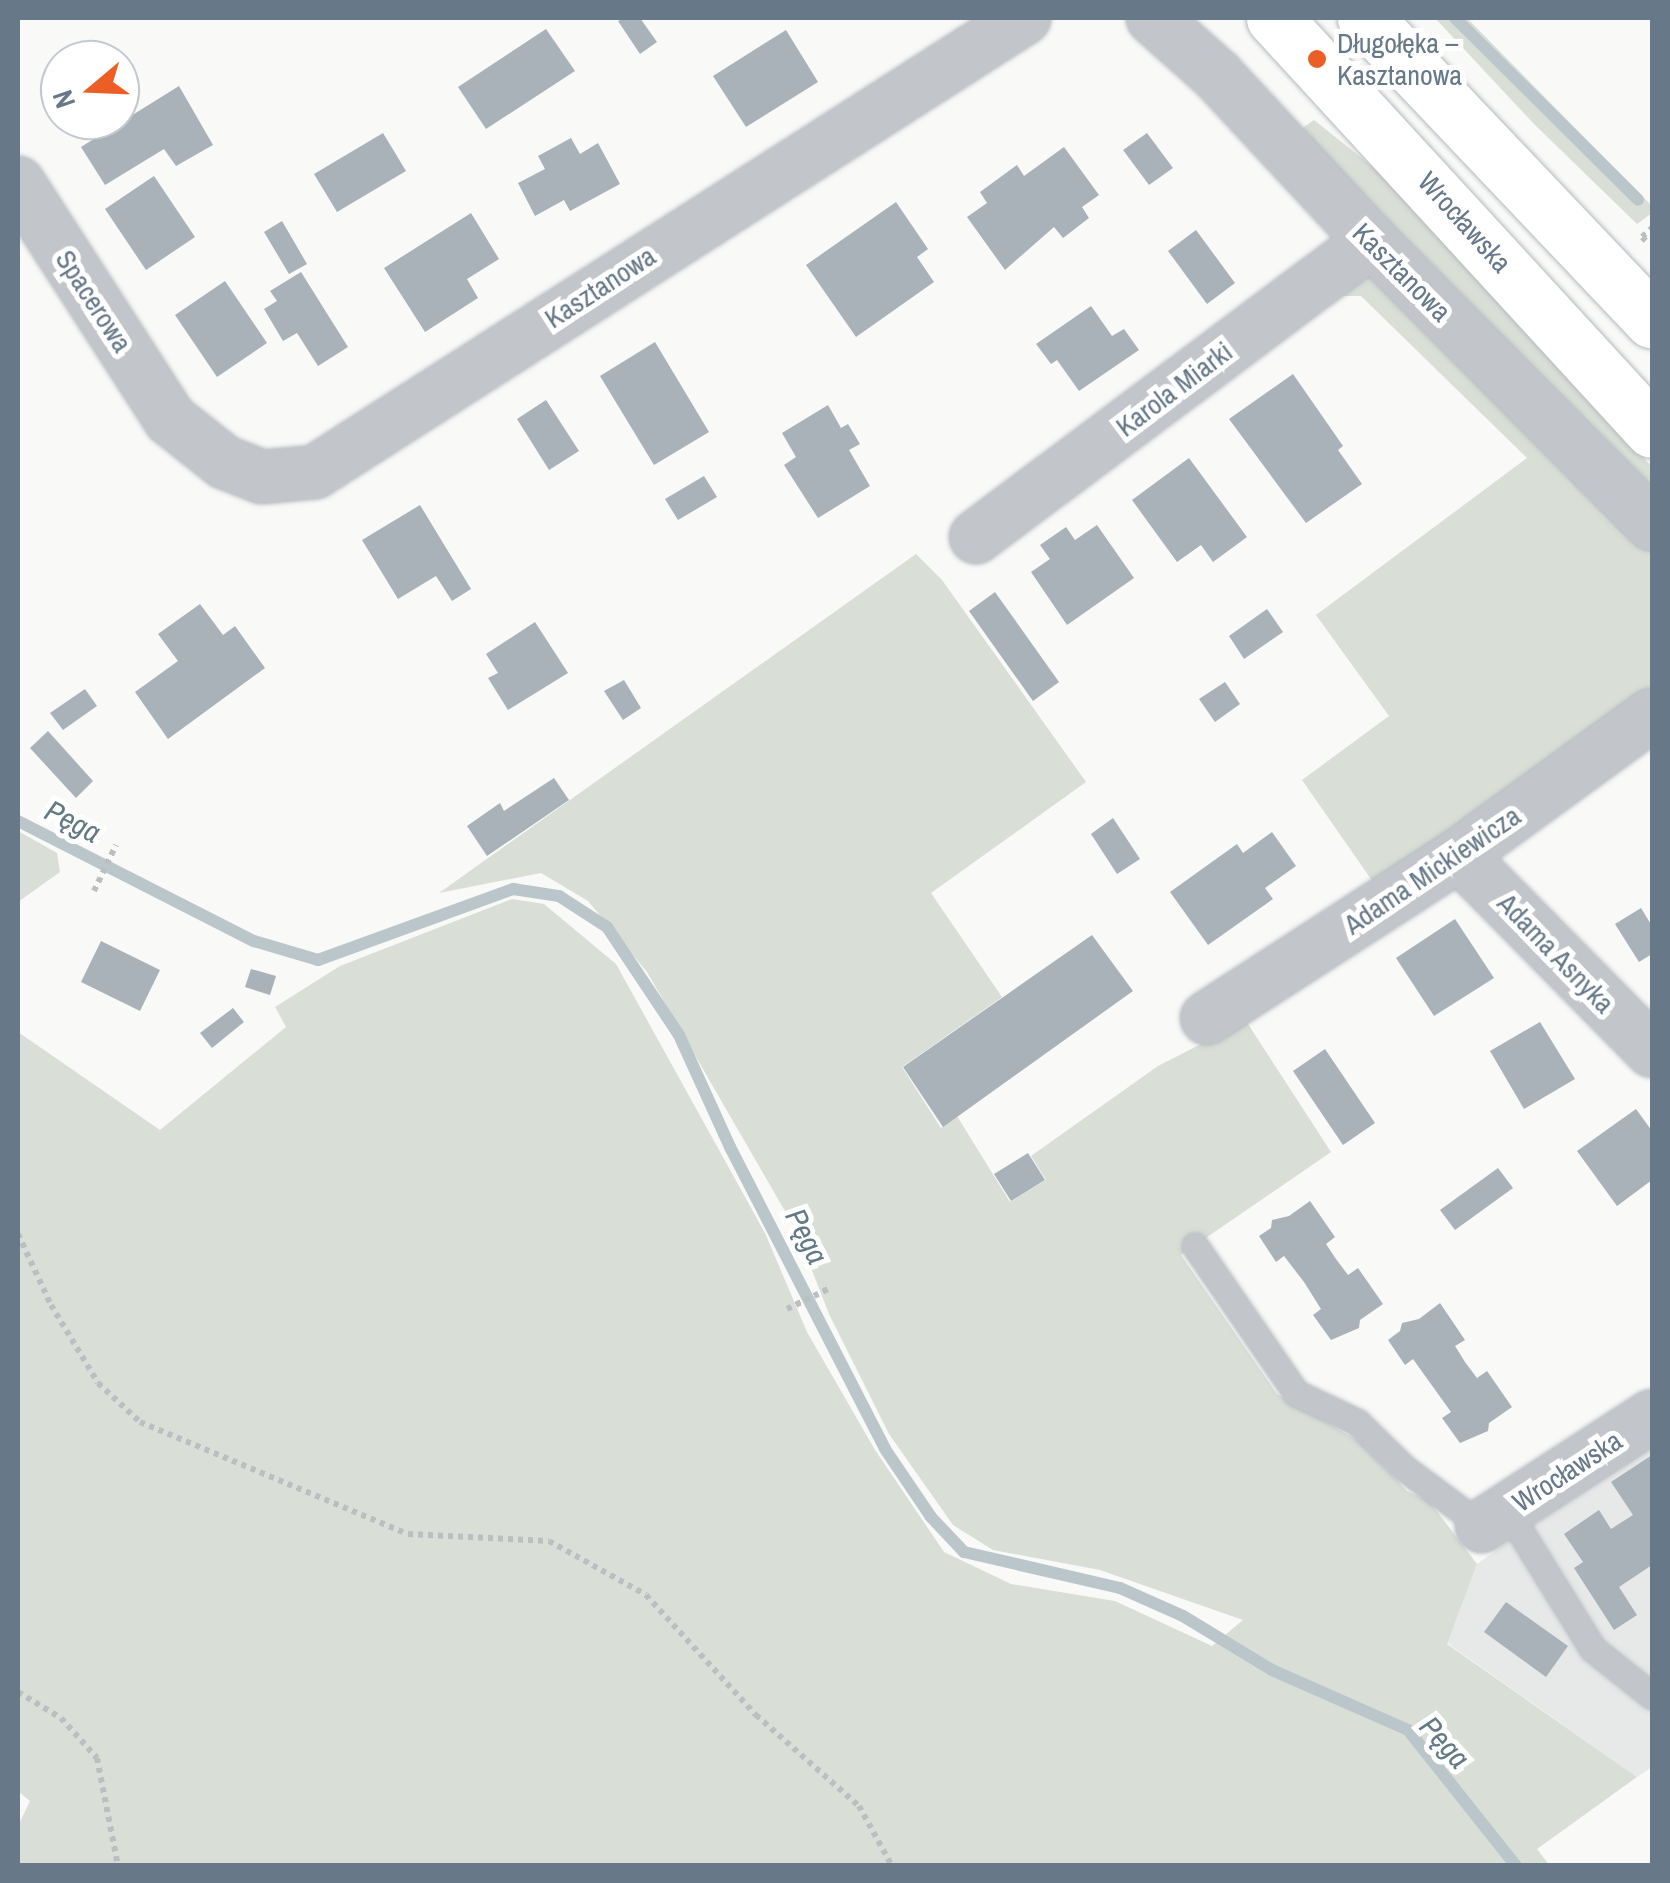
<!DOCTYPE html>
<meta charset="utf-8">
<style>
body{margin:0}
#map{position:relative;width:1670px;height:1883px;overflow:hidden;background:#f9f9f7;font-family:"Archivo Narrow",sans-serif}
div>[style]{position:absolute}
.built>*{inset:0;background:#e7e8e8}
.green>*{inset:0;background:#d9ded6}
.stream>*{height:12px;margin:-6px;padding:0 6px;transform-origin:6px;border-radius:6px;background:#bbc6cb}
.building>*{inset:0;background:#a9b1b9}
.path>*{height:6px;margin-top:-3px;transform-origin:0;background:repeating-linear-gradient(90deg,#bcbfc2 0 5px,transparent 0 10px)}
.roads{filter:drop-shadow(0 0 2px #b4bac0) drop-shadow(0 0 2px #b4bac0)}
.service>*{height:25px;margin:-12.5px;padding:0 12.5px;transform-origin:12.5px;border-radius:12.5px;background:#c2c6cb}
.minor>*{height:52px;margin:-26px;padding:0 26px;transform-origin:26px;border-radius:26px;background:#c2c6cb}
.secondary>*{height:55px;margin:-27.5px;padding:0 27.5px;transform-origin:27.5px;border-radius:27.5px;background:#fff}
.dots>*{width:28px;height:28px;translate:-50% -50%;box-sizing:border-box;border:5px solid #fff;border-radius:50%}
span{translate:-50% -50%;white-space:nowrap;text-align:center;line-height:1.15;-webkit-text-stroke:10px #fff;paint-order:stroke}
.poi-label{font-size:28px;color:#677889}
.left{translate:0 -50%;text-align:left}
.street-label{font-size:28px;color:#677889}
.water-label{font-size:30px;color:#637984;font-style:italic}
.frame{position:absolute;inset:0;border:20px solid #677889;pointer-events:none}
.north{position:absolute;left:40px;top:40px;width:100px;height:100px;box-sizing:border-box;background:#fff;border:2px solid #c2c9d0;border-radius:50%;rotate:251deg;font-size:28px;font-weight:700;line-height:40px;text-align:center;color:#677889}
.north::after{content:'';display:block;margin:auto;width:35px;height:45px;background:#eb5f26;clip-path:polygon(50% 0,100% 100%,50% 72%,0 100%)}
</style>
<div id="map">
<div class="built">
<div style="clip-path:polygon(1652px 1443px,1652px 1767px,1637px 1777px,1447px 1643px,1477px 1564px)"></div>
</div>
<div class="green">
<div style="clip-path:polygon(1435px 18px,1467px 18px,1652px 206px,1652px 213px,1637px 224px,1534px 124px)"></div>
<div style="clip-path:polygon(1314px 120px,1408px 195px,1652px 467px,1652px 501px,1294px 134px)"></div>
<div style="clip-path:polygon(1374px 274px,1652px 546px,1652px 699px,1373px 882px,1302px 780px,1389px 716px,1316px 615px,1527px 458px,1361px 296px,1328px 296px)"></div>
<div style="clip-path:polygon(916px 554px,942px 580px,1086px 782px,931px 893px,1002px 997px,902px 1067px,941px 1128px,957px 1116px,1010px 1202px,1046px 1180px,1031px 1156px,1158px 1066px,1246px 1021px,1331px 1152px,1181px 1255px,1277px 1394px,1360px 1442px,1407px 1491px,1429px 1501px,1477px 1564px,1447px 1644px,1637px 1777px,1537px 1849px,1550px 1866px,18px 1866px,18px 1826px,30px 1801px,18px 1791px,18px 1032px,160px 1130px,286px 1027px,275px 1007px,340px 966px,512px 899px,544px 904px,616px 964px,765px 1233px,807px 1332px,875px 1450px,944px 1552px,1011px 1584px,1115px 1601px,1212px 1646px,1243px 1620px,1100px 1570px,993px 1550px,953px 1525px,889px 1434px,829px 1314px,797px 1232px,647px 972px,588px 901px,541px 873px,439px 893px)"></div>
<div style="clip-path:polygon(18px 831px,57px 853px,60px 872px,18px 902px)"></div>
</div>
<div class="stream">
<div style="left:1455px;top:18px;width:258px;rotate:44.8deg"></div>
<div style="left:18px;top:821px;width:265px;rotate:27deg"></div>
<div style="left:254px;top:941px;width:67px;rotate:16.5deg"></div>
<div style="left:318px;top:960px;width:208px;rotate:-20deg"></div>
<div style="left:513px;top:889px;width:47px;rotate:8.7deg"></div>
<div style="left:559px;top:896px;width:57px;rotate:32.9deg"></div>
<div style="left:607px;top:927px;width:130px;rotate:56.3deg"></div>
<div style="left:679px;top:1035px;width:123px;rotate:65.5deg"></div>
<div style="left:730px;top:1147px;width:339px;rotate:62.8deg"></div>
<div style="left:885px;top:1449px;width:82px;rotate:55.9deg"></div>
<div style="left:931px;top:1517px;width:48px;rotate:46.7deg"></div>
<div style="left:964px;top:1552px;width:160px;rotate:13deg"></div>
<div style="left:1120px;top:1588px;width:69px;rotate:24deg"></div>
<div style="left:1183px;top:1616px;width:104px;rotate:31.2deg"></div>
<div style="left:1272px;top:1670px;width:149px;rotate:23.8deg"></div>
<div style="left:1408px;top:1730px;width:174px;rotate:51.5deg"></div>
</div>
<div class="building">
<div style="clip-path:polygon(624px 18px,640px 18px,657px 42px,640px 54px,618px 21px)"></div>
<div style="clip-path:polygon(546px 29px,575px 71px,486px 129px,458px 87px)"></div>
<div style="clip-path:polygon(786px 30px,818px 82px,746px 127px,713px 76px)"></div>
<div style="clip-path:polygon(179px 86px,213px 145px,176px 166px,164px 149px,105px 185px,81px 147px)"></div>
<div style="clip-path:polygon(383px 133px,406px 171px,337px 212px,314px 174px)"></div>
<div style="clip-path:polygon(1147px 133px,1173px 168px,1149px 185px,1123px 150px)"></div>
<div style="clip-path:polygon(571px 138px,580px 154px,598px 143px,620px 184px,570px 211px,564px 200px,535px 216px,518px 183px,545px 169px,538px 156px)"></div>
<div style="clip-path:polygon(1064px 147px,1099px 195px,1082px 207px,1089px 218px,1063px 238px,1054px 227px,1005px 270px,967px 217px,987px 203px,980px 192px,1017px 165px,1024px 176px)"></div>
<div style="clip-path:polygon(154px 176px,195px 237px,146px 270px,105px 209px)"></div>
<div style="clip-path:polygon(896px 202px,928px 249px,917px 257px,934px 282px,856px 337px,806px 265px)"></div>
<div style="clip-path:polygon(471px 213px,499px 259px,467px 279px,478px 298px,425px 332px,384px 268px)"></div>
<div style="clip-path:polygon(282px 221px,307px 264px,289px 274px,264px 232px)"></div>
<div style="clip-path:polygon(1196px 230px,1235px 283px,1207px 304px,1168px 251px)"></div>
<div style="clip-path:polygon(301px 272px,348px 347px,318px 366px,297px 333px,283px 341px,264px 309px,277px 301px,270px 291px)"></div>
<div style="clip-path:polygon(225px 281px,267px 343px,217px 377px,175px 315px)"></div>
<div style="clip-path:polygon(1091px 306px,1112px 336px,1124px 329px,1139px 350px,1079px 391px,1057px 360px,1051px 364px,1036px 344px)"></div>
<div style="clip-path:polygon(655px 342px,709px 432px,654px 465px,600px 376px)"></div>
<div style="clip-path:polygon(1293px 374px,1343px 446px,1338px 450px,1362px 484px,1306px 523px,1229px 419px)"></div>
<div style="clip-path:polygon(546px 400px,579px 451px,549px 470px,517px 419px)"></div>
<div style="clip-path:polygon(828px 405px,841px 428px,848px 424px,860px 444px,849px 450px,870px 486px,818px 518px,784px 465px,796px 457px,782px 433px)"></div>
<div style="clip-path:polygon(1189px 458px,1247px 537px,1213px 562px,1201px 545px,1177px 562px,1132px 500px)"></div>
<div style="clip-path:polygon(704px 476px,717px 497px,678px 520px,665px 499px)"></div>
<div style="clip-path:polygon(420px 505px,471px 589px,452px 601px,436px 576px,398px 599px,362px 540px)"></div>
<div style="clip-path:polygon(1097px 525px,1134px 578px,1067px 625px,1031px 572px,1050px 559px,1040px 545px,1066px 527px,1075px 540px)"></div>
<div style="clip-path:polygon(995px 592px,1059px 682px,1033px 701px,969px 611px)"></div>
<div style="clip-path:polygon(200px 604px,223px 635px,235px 626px,265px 668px,168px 739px,135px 692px,178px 661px,158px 634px)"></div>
<div style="clip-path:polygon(1267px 609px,1283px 632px,1244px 659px,1229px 636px)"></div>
<div style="clip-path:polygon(535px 622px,568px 673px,508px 710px,488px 678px,498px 673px,486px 654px)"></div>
<div style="clip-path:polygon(624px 680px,641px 708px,623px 720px,604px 691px)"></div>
<div style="clip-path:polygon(1225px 682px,1240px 704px,1215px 722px,1199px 699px)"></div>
<div style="clip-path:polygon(85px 689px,97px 706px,63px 730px,50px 713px)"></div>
<div style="clip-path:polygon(48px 731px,93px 781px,76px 798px,30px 748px)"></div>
<div style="clip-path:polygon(554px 778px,569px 800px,487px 856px,467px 826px,500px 803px,504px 811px)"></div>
<div style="clip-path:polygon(1113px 818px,1140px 859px,1117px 874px,1091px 834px)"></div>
<div style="clip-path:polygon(1272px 832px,1296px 866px,1265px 888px,1273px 899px,1208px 945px,1170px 892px,1237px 844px,1243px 853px)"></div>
<div style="clip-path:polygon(1641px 908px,1652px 926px,1652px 954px,1639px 962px,1615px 924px)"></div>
<div style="clip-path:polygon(1455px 919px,1494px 978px,1434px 1016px,1396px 958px)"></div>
<div style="clip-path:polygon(1092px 935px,1133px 991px,943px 1127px,903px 1067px)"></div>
<div style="clip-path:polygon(101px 941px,160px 970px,140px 1011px,81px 982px)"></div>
<div style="clip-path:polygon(251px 969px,276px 976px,270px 995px,245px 987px)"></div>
<div style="clip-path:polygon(233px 1008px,244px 1022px,212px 1048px,200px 1033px)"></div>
<div style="clip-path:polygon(1540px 1022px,1575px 1079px,1524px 1109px,1490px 1051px)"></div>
<div style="clip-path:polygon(1325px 1049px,1375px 1123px,1343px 1145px,1293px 1071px)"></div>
<div style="clip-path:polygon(1636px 1109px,1652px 1131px,1652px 1180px,1617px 1206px,1577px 1151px)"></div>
<div style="clip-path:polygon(1028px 1153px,1045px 1180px,1011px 1201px,994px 1174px)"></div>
<div style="clip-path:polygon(1498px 1168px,1513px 1188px,1455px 1230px,1440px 1210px)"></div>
<div style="clip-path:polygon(1310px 1201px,1335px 1237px,1326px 1244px,1336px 1259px,1348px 1275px,1358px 1268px,1383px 1304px,1360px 1320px,1359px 1328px,1331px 1340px,1313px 1315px,1321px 1309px,1304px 1282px,1284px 1256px,1276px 1262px,1259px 1236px,1271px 1228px,1272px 1220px,1289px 1216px)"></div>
<div style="clip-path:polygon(1440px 1303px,1465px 1340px,1455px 1346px,1465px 1362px,1477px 1378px,1487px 1371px,1512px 1407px,1489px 1423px,1488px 1431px,1460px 1443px,1442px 1418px,1451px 1412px,1413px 1359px,1405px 1365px,1388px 1340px,1400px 1331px,1402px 1323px,1419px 1319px)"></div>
<div style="clip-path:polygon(1652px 1455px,1652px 1565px,1619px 1587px,1637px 1615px,1614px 1630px,1574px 1568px,1583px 1562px,1564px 1534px,1599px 1510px,1611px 1529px,1633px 1515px,1611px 1482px)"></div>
<div style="clip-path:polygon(1506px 1602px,1568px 1646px,1546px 1677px,1484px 1632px)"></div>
</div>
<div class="path">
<div style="left:1646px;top:241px;width:6px;rotate:-135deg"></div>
<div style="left:1642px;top:237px;width:13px;rotate:-42deg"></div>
<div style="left:94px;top:891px;width:51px;rotate:-64.4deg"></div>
<div style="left:18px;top:1234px;width:78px;rotate:65.1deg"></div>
<div style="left:51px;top:1305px;width:91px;rotate:58.9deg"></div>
<div style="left:98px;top:1383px;width:57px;rotate:42.9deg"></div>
<div style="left:140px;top:1422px;width:290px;rotate:22.7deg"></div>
<div style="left:408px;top:1534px;width:141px;rotate:2.8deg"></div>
<div style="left:549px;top:1541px;width:111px;rotate:29.1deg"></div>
<div style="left:646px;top:1595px;width:163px;rotate:47.5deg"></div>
<div style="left:756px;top:1715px;width:137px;rotate:41.5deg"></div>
<div style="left:859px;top:1806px;width:68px;rotate:61.2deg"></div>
<div style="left:787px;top:1309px;width:48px;rotate:-26deg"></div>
<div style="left:18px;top:1692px;width:50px;rotate:31.2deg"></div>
<div style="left:61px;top:1718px;width:54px;rotate:48deg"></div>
<div style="left:97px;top:1758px;width:110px;rotate:79deg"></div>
</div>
<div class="roads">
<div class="service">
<div style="left:1195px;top:1246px;width:178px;rotate:55.5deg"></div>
<div style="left:1296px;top:1393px;width:68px;rotate:25.4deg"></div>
<div style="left:1357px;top:1422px;width:66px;rotate:44.4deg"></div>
<div style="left:1404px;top:1468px;width:97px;rotate:36.6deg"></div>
<div style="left:1507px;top:1510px;width:163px;rotate:58.3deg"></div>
<div style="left:1593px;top:1649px;width:75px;rotate:38.5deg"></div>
</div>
<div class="minor">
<div style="left:1153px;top:18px;width:86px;rotate:41.7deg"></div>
<div style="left:1217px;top:75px;width:226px;rotate:47.1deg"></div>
<div style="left:1371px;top:241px;width:399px;rotate:45.2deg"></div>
<div style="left:18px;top:183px;width:281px;rotate:57.2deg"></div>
<div style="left:170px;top:419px;width:69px;rotate:38.5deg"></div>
<div style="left:224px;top:462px;width:41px;rotate:21.5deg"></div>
<div style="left:262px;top:477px;width:53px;rotate:-5.4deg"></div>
<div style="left:315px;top:472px;width:842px;rotate:-32.63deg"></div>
<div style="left:976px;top:537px;width:494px;rotate:-36.8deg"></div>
<div style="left:1459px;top:855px;width:275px;rotate:45.4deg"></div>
<div style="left:1207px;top:1018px;width:300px;rotate:-32.9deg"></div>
<div style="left:1459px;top:855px;width:238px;rotate:-36deg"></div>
<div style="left:1482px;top:1526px;width:202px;rotate:-32.9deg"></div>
</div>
<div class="secondary">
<div style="left:1274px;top:18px;width:559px;rotate:47.46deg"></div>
<div style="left:1365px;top:18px;width:417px;rotate:46.5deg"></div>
</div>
</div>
<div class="dots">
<div style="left:1317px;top:59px;background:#eb5f26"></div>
</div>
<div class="poi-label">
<span class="left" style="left:1337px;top:59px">Długołęka –<br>Kasztanowa</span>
</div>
<div class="street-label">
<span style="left:1465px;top:222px;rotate:48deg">Wrocławska</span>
<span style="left:1402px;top:272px;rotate:45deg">Kasztanowa</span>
<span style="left:600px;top:287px;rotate:-33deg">Kasztanowa</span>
<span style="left:94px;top:301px;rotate:57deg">Spacerowa</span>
<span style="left:1174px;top:389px;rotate:-37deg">Karola Miarki</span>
<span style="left:1432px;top:870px;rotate:-34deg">Adama Mickiewicza</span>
<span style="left:1556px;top:953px;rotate:46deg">Adama Asnyka</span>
<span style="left:1567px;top:1471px;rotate:-33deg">Wrocławska</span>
</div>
<div class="water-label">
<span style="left:73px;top:821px;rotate:27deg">Pęga</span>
<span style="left:807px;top:1236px;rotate:63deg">Pęga</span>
<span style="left:1445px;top:1742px;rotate:48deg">Pęga</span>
</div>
<div class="frame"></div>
<div class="north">N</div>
</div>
